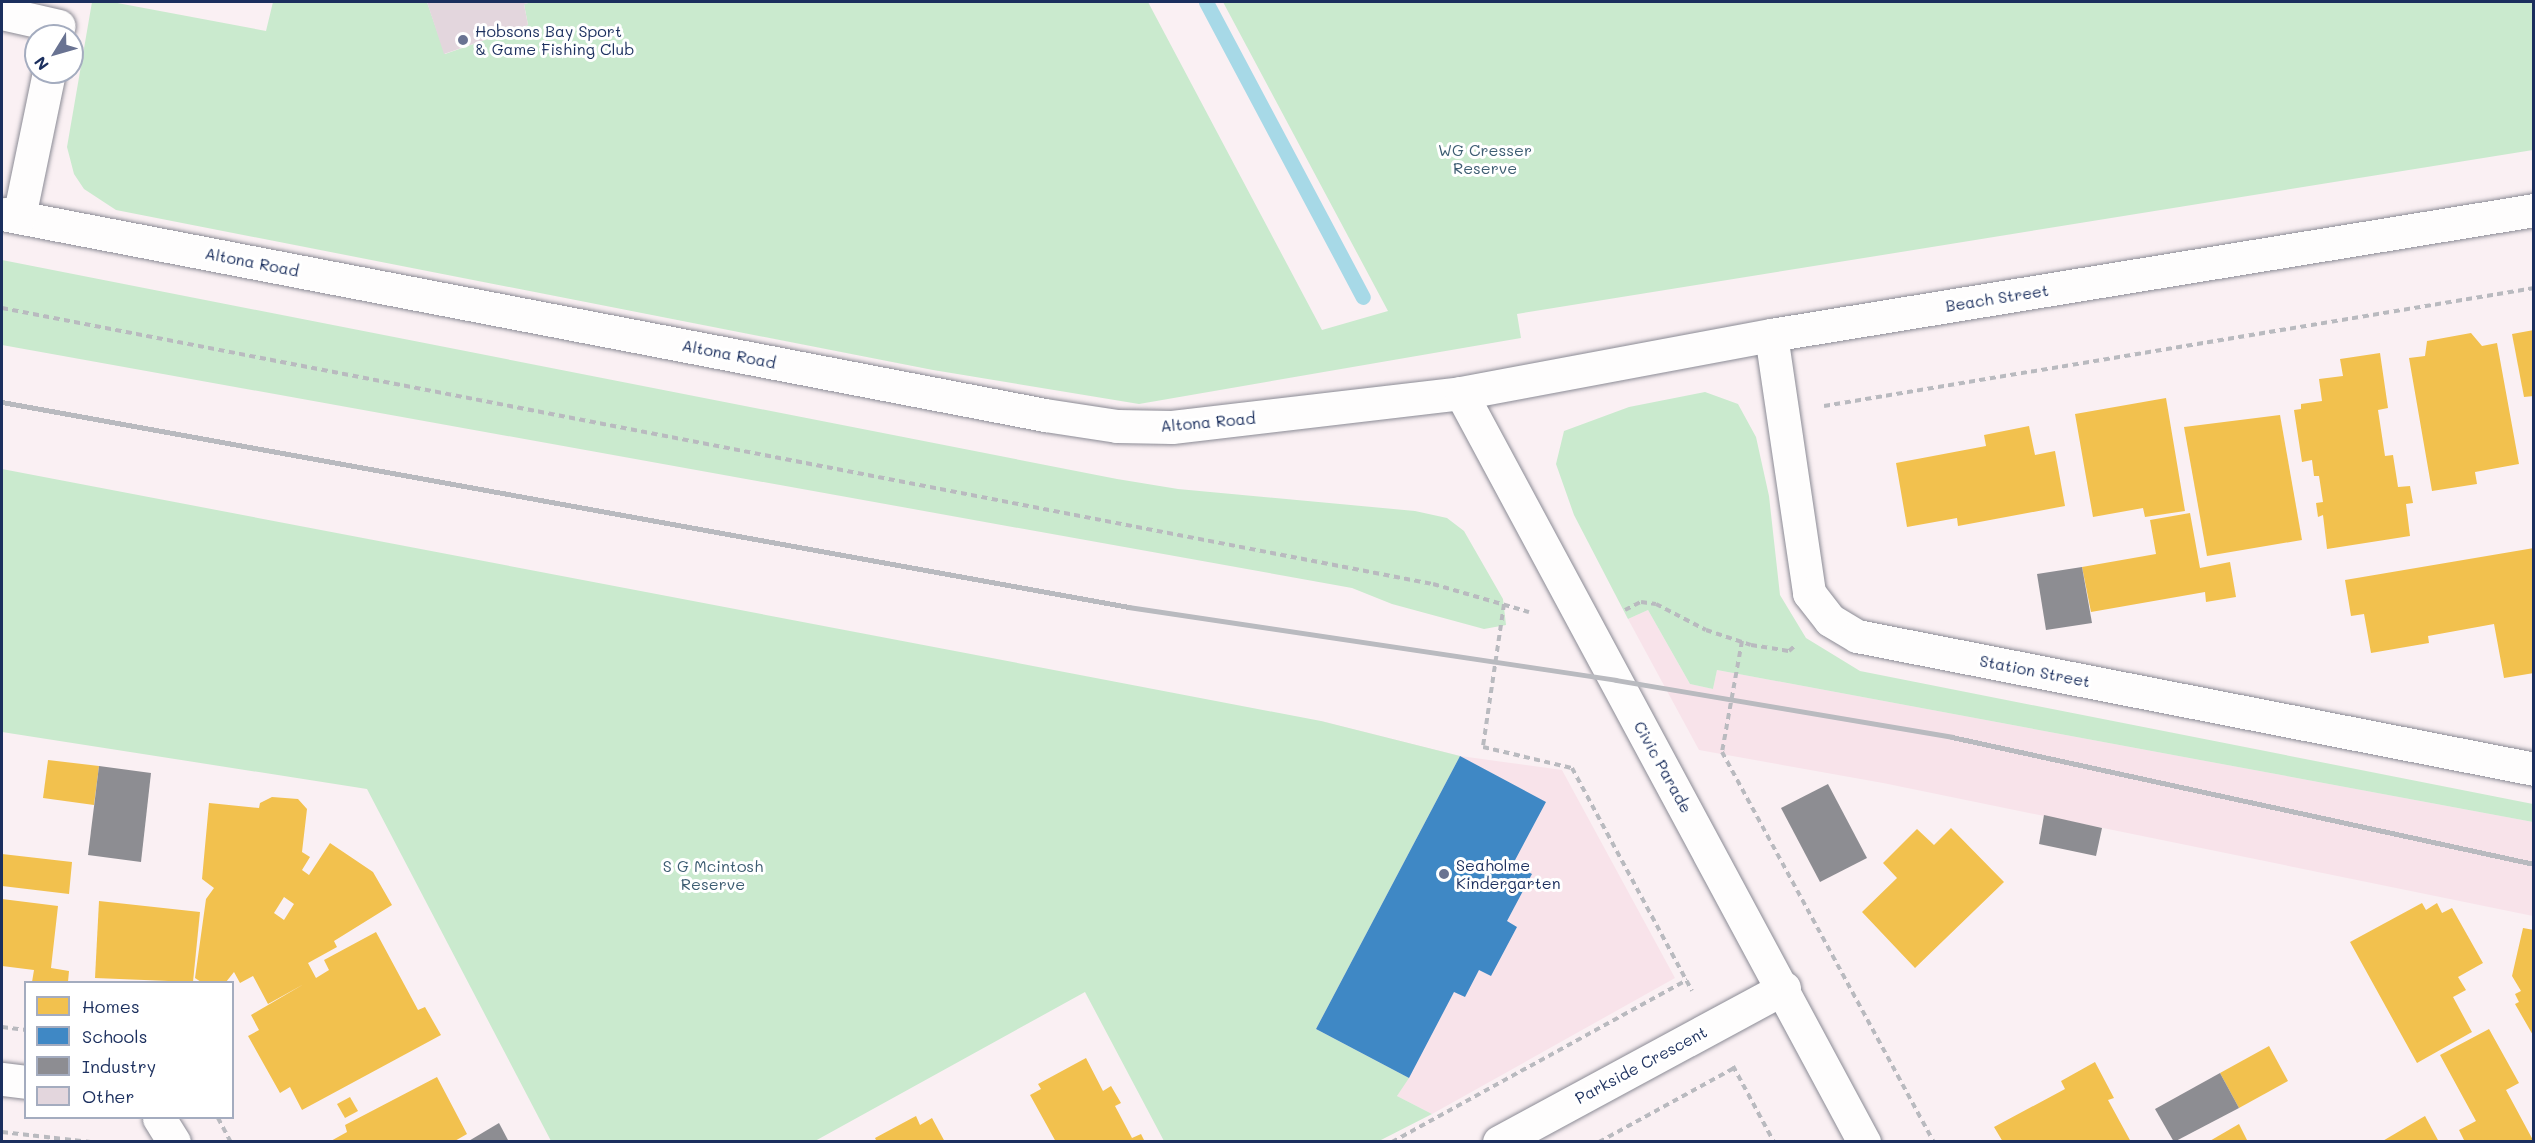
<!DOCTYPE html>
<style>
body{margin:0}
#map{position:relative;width:2535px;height:1143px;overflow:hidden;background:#faf0f3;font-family:Mali,sans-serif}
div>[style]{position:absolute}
.built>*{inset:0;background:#f8e3ea}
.green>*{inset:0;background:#caeace}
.homes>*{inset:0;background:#f2c14e}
.schools>*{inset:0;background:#3f88c5}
.industry>*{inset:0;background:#8d8d92}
.stream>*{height:15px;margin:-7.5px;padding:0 7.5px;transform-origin:7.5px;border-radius:7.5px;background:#a7d9e7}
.building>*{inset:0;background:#e3d6dd}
.path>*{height:4px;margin-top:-2px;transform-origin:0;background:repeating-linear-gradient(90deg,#b9babf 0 6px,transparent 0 10.5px)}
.roads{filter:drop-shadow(0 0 2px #8b8b95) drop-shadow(0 0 2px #8b8b95)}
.minor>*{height:33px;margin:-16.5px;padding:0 16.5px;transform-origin:16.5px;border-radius:16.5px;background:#fefdfd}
.rail>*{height:4.5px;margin:-2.25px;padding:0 2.25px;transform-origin:2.25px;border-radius:2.25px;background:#b9babf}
.dots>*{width:16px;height:16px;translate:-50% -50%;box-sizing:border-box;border:3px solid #fff;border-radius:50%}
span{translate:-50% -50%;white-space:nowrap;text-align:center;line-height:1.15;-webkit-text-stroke:6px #fff;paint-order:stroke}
.poi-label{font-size:16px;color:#1b2f5e}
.left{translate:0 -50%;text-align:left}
.park-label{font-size:16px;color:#3d5d72}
.street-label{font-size:16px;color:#1b2f5e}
.frame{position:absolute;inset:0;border:3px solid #1b2f5e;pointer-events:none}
.legend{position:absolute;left:24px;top:981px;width:210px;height:138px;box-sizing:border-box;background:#fff;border:2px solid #a4acbf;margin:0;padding:8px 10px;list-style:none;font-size:18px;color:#1b2f5e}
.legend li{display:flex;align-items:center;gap:12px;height:30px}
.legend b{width:30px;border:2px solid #a4acbf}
.north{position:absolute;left:24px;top:24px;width:60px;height:60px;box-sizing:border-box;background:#fff;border:2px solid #a4acbf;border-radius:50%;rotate:233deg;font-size:16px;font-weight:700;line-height:24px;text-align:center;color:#1b2f5e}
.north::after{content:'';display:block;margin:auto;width:21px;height:27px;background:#697392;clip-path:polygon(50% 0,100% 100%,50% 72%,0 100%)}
</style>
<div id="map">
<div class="built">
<div style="clip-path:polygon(1648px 610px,1690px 684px,1713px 689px,1717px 670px,2533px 822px,2533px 916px,1883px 783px,1699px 750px,1628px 619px)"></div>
<div style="clip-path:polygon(1321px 721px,1460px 756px,1562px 770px,1675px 978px,1432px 1114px,1397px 1096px,1408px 1078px,1316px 1029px)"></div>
</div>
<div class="green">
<div style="clip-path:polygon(92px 2px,112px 2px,266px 31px,273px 2px,427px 2px,445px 54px,528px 25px,524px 4px,533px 2px,1148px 2px,1322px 330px,1388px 311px,1223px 2px,2533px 2px,2533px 150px,1517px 314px,1521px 338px,1139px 404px,933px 370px,116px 210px,84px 189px,74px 174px,67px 147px)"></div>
<div style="clip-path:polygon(2px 260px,1117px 479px,1178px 489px,1415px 511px,1447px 518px,1464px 531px,1503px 599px,1506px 625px,1484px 629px,1392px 604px,1352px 588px,2px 345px)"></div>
<div style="clip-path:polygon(1705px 392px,1738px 404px,1756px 437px,1769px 496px,1780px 595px,1806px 638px,1860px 671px,2533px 804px,2533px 822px,1717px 670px,1713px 689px,1690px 684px,1648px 610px,1628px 619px,1574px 515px,1556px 464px,1564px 431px,1629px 407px)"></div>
<div style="clip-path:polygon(2px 469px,1321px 721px,1460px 756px,1316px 1029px,1409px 1078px,1397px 1096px,1432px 1114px,1379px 1141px,1164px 1141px,1085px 992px,815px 1141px,551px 1141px,367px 789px,2px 732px)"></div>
</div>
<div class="homes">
<div style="clip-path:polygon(2534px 330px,2534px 396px,2524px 397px,2512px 334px)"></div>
<div style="clip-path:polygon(2471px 333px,2482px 346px,2497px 343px,2519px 464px,2475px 472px,2477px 484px,2432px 491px,2409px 358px,2425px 356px,2427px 341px)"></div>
<div style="clip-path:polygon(2380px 353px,2388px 408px,2378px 410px,2385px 456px,2393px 455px,2398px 487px,2410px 486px,2413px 503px,2406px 504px,2410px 536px,2327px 549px,2323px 515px,2318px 517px,2316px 503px,2323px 502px,2319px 476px,2314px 476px,2312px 460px,2302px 462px,2294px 410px,2301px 409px,2301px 404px,2322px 401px,2319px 379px,2343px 376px,2340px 359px)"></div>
<div style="clip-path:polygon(2166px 398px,2185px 511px,2145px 517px,2143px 508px,2093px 517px,2075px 414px)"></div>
<div style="clip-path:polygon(2280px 415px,2302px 540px,2207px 556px,2184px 427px)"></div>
<div style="clip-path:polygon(2029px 426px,2035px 455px,2055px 451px,2065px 506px,1958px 526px,1957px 518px,1907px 527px,1896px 463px,1986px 446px,1984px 435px)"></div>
<div style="clip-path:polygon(2190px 513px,2200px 568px,2230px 562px,2236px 597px,2206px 602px,2205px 592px,2091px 612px,2082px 567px,2156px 554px,2150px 520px)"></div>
<div style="clip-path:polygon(2534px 548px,2534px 673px,2504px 678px,2494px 624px,2428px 636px,2429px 643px,2371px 653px,2364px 614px,2351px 616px,2345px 580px)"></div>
<div style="clip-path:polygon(48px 760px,99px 766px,94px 805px,43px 798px)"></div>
<div style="clip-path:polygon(evenodd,272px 797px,298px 799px,307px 809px,302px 852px,310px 857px,302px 870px,309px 875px,330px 843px,373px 872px,392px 905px,334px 941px,337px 947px,308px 963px,316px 978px,329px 970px,324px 960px,376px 932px,418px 1010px,425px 1007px,441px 1035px,302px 1110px,290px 1087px,280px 1093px,248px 1036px,259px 1030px,251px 1015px,304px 984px,268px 1004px,253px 976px,240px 983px,234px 972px,226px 982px,201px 982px,195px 978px,206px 899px,214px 888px,202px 879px,209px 803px,259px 808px,260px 803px,272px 797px,284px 897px,294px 904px,284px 920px,274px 913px,284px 897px)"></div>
<div style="clip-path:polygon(1951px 828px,2004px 882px,1915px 968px,1862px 912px,1897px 878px,1883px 863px,1917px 829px,1934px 845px)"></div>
<div style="clip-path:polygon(2px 854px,72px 862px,69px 894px,2px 886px)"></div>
<div style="clip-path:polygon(2px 899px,58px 906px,51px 968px,69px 971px,68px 982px,32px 982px,34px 970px,2px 966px)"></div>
<div style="clip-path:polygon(99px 901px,200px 912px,193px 982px,95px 978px)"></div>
<div style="clip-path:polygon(2422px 903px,2426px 910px,2437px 903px,2442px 913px,2452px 908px,2483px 963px,2458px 977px,2466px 990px,2453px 997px,2472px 1032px,2417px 1063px,2350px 942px)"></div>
<div style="clip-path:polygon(2523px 928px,2534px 930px,2534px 1037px,2515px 1004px,2519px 1002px,2515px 994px,2521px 991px,2512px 976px)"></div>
<div style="clip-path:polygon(2489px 1029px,2519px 1083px,2506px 1090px,2534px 1142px,2465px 1142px,2459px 1130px,2476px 1121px,2440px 1055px)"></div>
<div style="clip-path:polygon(2269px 1046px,2288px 1081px,2239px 1108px,2220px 1073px)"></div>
<div style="clip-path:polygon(1086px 1058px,1103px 1091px,1111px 1086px,1121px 1103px,1115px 1106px,1132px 1138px,1141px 1134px,1145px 1142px,1056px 1142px,1030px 1095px,1041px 1089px,1038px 1084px)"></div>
<div style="clip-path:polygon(2095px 1062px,2114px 1098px,2108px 1100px,2131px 1142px,2003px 1142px,1994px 1127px,2065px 1089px,2061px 1081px)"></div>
<div style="clip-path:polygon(437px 1077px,467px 1134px,453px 1142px,329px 1142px,347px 1132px,345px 1125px)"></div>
<div style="clip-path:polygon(350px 1097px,358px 1111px,345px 1118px,337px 1104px)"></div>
<div style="clip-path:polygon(916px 1116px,920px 1125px,932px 1118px,945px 1142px,877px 1142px,875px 1138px)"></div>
<div style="clip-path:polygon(2425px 1116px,2439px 1142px,2381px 1142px)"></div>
<div style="clip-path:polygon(2239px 1124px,2248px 1142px,2208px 1142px)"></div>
</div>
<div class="schools">
<div style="clip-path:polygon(1460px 756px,1546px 802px,1513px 864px,1532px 874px,1507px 921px,1517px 927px,1491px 976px,1479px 970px,1465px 997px,1454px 992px,1409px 1078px,1316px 1029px)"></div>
</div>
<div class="industry">
<div style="clip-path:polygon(2082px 567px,2092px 623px,2046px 630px,2037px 574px)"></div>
<div style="clip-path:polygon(99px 766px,151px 773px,141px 862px,88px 855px)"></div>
<div style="clip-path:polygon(1828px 784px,1867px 858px,1820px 882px,1781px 808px)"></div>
<div style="clip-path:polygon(2044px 815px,2102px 828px,2096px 856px,2039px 844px)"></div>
<div style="clip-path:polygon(2220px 1073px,2239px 1108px,2174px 1142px,2155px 1109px)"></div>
<div style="clip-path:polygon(499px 1123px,509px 1142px,467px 1142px)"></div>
</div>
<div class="stream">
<div style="left:1206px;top:2px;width:334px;rotate:62deg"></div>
</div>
<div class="building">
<div style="clip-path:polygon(427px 2px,531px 2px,524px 4px,528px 25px,444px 54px)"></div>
</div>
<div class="path">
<div style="left:2px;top:308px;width:1457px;rotate:10.92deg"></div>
<div style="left:1433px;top:584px;width:100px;rotate:16.3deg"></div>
<div style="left:1824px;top:406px;width:720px;rotate:-9.44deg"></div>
<div style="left:1504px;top:604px;width:145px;rotate:98.4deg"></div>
<div style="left:1483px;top:747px;width:91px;rotate:13.3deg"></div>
<div style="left:1572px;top:768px;width:253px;rotate:61.7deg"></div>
<div style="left:1625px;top:610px;width:18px;rotate:-27deg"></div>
<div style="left:1641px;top:602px;width:15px;rotate:8deg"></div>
<div style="left:1656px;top:604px;width:56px;rotate:27.5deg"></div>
<div style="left:1706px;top:630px;width:47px;rotate:18.4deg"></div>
<div style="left:1751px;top:645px;width:38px;rotate:9deg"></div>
<div style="left:1789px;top:651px;width:9px;rotate:-41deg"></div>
<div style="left:1742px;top:641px;width:113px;rotate:100.2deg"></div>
<div style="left:1722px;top:752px;width:444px;rotate:61.5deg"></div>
<div style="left:2px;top:1027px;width:24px;rotate:7deg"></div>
<div style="left:1733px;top:1066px;width:86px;rotate:61.7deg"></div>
<div style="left:218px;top:1118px;width:27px;rotate:62deg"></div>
<div style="left:2px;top:1132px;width:89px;rotate:6.5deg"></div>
<div style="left:1392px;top:1142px;width:337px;rotate:-28.8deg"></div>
<div style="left:1599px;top:1142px;width:154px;rotate:-28.7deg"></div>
</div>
<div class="roads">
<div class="minor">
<div style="left:2px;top:13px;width:58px;rotate:12.8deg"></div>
<div style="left:2px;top:214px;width:1062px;rotate:10.91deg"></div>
<div style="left:1045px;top:415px;width:73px;rotate:8.7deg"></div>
<div style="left:1117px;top:426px;width:55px;rotate:1deg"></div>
<div style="left:1172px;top:427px;width:291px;rotate:-6.7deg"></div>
<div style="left:1461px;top:393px;width:315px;rotate:-10.6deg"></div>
<div style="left:1771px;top:335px;width:773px;rotate:-9.3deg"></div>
<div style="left:19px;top:217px;width:148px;rotate:-78.3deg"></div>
<div style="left:1771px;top:335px;width:261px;rotate:81.6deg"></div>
<div style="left:1809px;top:593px;width:34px;rotate:52deg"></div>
<div style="left:1830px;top:620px;width:31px;rotate:31deg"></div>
<div style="left:1857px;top:636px;width:690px;rotate:11.11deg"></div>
<div style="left:1461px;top:393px;width:851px;rotate:61.72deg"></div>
<div style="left:2px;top:1079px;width:24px;rotate:7deg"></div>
<div style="left:159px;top:1118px;width:28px;rotate:58deg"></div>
<div style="left:1499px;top:1142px;width:324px;rotate:-28.4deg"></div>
</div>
</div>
<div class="rail">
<div style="left:2px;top:402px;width:1145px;rotate:10.31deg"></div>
<div style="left:1129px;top:607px;width:492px;rotate:8.5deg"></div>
<div style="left:1616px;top:680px;width:341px;rotate:9.6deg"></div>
<div style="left:1952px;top:737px;width:596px;rotate:12.31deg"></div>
</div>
<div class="dots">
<div style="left:463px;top:40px;background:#697392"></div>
<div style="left:1444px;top:874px;background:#697392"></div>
</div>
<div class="poi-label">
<span class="left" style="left:475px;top:40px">Hobsons Bay Sport<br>&amp; Game Fishing Club</span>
<span class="left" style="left:1456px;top:874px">Seaholme<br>Kindergarten</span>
</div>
<div class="park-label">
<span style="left:1485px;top:159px">WG Cresser<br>Reserve</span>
<span style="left:713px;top:875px">S G Mcintosh<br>Reserve</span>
</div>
<div class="street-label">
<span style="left:252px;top:262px;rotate:11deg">Altona Road</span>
<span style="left:1997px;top:298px;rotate:-9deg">Beach Street</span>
<span style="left:729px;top:354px;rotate:11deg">Altona Road</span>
<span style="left:1208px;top:422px;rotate:-5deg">Altona Road</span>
<span style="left:2035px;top:671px;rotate:11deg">Station Street</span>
<span style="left:1663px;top:767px;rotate:61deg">Civic Parade</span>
<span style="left:1641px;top:1065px;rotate:-28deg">Parkside Crescent</span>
</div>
<div class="frame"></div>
<ul class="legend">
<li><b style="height:16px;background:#f2c14e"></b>Homes</li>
<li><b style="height:16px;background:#3f88c5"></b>Schools</li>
<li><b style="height:16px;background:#8d8d92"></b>Industry</li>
<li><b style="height:16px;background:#e3d6dd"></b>Other</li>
</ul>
<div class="north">N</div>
</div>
